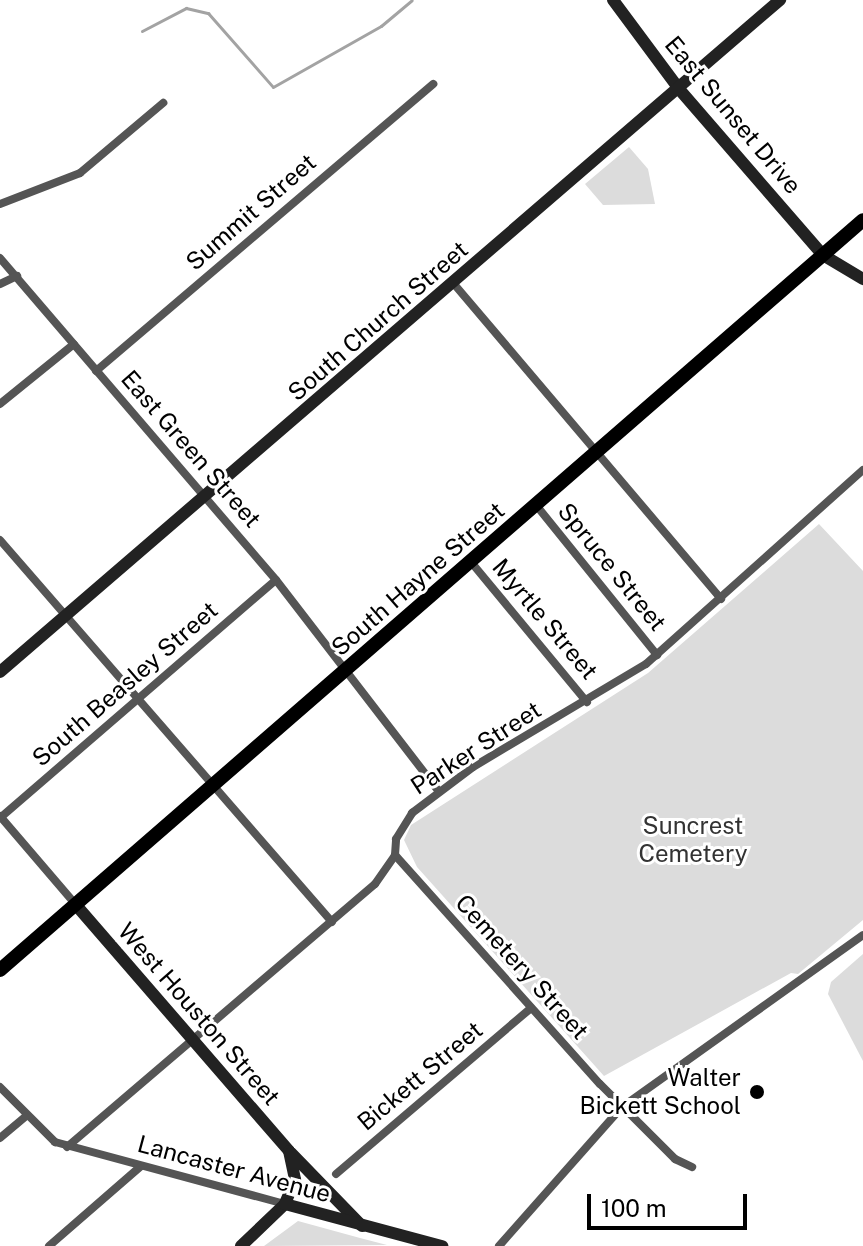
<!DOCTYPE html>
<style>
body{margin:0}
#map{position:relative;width:863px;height:1246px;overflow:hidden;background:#fff;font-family:"Public Sans",sans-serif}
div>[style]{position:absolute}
.green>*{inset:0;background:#dcdcdc}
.stream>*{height:3px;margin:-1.5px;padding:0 1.5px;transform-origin:1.5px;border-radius:1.5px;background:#a3a3a3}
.street>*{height:8px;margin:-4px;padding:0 4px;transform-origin:4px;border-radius:4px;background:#555}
.secondary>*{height:12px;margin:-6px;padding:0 6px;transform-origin:6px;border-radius:6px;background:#222}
.primary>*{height:14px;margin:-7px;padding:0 7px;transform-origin:7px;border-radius:7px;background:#000}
.dots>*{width:22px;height:22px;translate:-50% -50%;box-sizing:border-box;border:4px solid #fff;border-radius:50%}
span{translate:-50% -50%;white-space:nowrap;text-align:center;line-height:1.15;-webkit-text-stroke:6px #fff;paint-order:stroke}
.street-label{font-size:24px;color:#000}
.park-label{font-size:24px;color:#333}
.poi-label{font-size:24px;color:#000}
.right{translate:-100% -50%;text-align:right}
.scale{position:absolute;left:587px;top:1194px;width:160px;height:36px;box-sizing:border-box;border:4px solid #000;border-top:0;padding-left:10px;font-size:24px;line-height:28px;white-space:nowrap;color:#000;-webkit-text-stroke:6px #fff;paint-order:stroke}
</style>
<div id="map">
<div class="green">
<div style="clip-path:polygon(629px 147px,648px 169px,655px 204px,603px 205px,585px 184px)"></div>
<div style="clip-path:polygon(819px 524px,863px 571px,863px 920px,798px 974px,791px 973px,604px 1076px,417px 867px,404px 840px,411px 825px,648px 673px)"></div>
<div style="clip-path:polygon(863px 954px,863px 1061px,828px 994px,831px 982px)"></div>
<div style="clip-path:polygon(298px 1221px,360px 1238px,387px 1245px,264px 1246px)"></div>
</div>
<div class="stream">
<div style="left:142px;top:31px;width:50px;rotate:-27.6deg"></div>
<div style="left:186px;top:8px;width:23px;rotate:13deg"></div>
<div style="left:208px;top:13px;width:98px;rotate:48.7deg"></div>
<div style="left:273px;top:87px;width:124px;rotate:-29.5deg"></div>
<div style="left:381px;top:26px;width:40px;rotate:-40deg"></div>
</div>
<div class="street">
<div style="left:0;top:204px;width:86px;rotate:-21.2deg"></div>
<div style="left:80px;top:173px;width:109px;rotate:-40.1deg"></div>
<div style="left:0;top:258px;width:424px;rotate:49.4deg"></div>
<div style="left:276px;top:580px;width:267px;rotate:52.4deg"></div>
<div style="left:0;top:284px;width:19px;rotate:-25deg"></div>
<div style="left:454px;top:284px;width:413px;rotate:49.7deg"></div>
<div style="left:96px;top:371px;width:443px;rotate:-40.4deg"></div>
<div style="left:0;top:404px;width:95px;rotate:-39deg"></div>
<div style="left:536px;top:505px;width:193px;rotate:51.1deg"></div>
<div style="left:0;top:540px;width:506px;rotate:49.01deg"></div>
<div style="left:471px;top:562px;width:182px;rotate:50.4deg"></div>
<div style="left:0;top:816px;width:117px;rotate:49.5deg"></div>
<div style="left:0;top:818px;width:364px;rotate:-40.8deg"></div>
<div style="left:395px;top:855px;width:307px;rotate:48.2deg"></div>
<div style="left:600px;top:1084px;width:106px;rotate:45deg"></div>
<div style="left:675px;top:1159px;width:19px;rotate:25deg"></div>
<div style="left:0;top:1087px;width:78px;rotate:45deg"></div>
<div style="left:55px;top:1142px;width:238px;rotate:15.1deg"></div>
<div style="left:0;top:1138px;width:33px;rotate:-40deg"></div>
<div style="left:67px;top:1147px;width:405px;rotate:-40.5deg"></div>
<div style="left:375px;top:884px;width:35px;rotate:-55deg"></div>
<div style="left:395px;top:855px;width:16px;rotate:-86deg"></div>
<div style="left:396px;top:839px;width:31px;rotate:-58deg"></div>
<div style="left:412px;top:813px;width:76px;rotate:-37deg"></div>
<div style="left:473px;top:767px;width:201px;rotate:-30.8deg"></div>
<div style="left:646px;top:664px;width:291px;rotate:-41.8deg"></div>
<div style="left:336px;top:1174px;width:256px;rotate:-40.4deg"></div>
<div style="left:49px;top:1246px;width:121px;rotate:-41deg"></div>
<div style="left:499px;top:1246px;width:186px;rotate:-48.5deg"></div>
<div style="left:622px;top:1107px;width:296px;rotate:-35.5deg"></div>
</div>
<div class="secondary">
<div style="left:613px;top:0;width:111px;rotate:53.4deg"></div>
<div style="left:679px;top:89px;width:220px;rotate:49.1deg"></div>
<div style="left:823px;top:255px;width:47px;rotate:31deg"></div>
<div style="left:0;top:672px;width:1030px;rotate:-40.75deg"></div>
<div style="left:76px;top:905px;width:325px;rotate:49.1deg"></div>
<div style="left:289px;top:1151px;width:30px;rotate:78deg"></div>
<div style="left:295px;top:1180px;width:26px;rotate:113deg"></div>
<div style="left:285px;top:1204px;width:61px;rotate:136.3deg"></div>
<div style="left:291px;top:1153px;width:102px;rotate:45.8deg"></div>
<div style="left:285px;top:1204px;width:163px;rotate:15deg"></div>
</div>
<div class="primary">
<div style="left:0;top:970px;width:1143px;rotate:-40.99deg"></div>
</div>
<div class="dots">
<div style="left:757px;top:1092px;background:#000"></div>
</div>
<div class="street-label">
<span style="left:733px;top:115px;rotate:50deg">East Sunset Drive</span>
<span style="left:251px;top:212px;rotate:-41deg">Summit Street</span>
<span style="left:378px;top:321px;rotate:-41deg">South Church Street</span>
<span style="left:191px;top:449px;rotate:49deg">East Green Street</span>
<span style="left:612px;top:567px;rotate:51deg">Spruce Street</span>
<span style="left:418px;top:579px;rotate:-41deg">South Hayne Street</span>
<span style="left:545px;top:619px;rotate:50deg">Myrtle Street</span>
<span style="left:125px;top:684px;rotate:-41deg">South Beasley Street</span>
<span style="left:476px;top:748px;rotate:-33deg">Parker Street</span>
<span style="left:522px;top:967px;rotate:48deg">Cemetery Street</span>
<span style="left:199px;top:1014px;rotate:49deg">West Houston Street</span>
<span style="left:420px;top:1076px;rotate:-40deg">Bickett Street</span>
<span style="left:234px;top:1169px;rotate:15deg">Lancaster Avenue</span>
</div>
<div class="park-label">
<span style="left:693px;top:840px">Suncrest<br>Cemetery</span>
</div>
<div class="poi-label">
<span class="right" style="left:741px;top:1092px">Walter<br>Bickett School</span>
</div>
<div class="scale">100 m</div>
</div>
